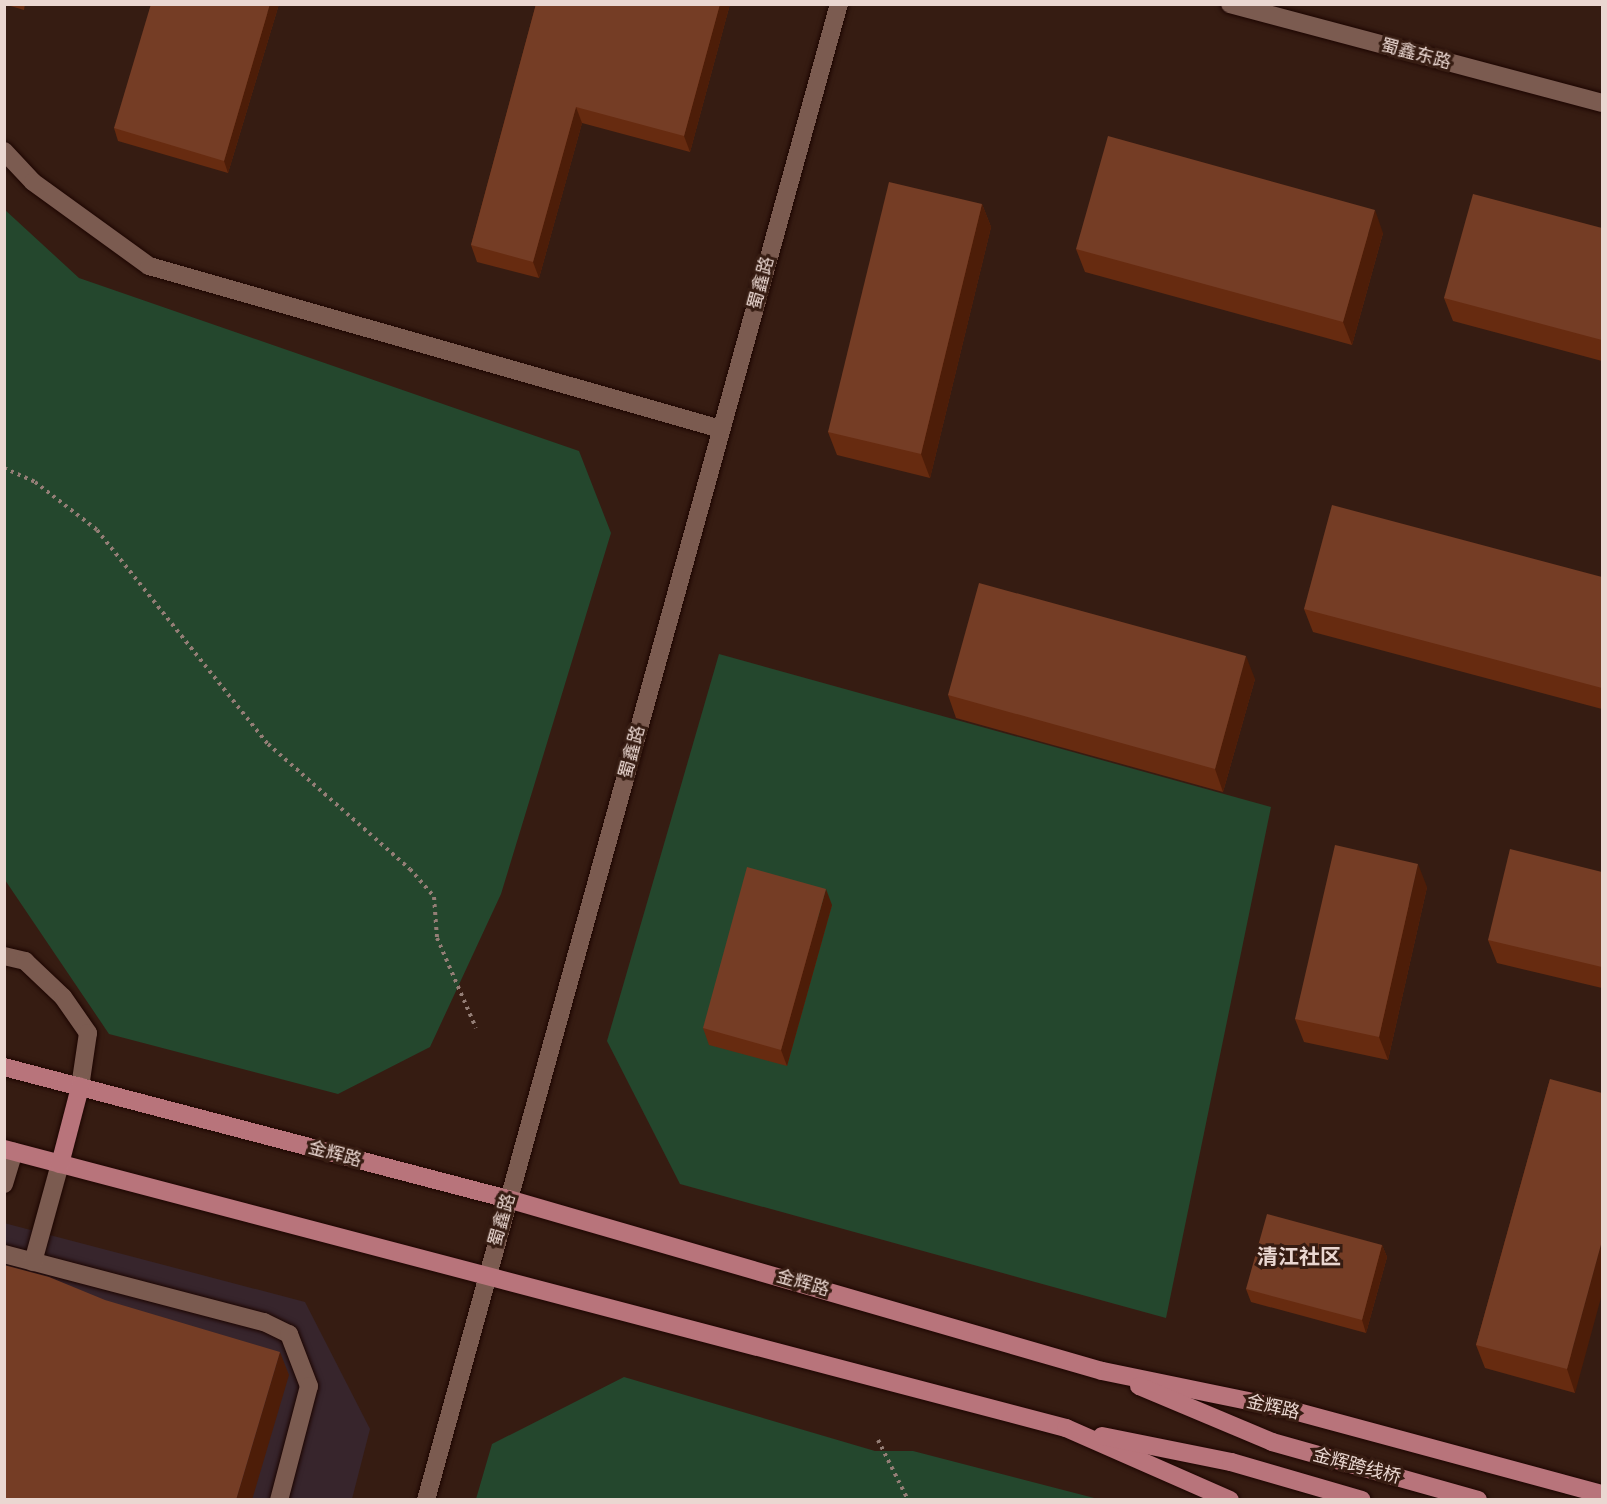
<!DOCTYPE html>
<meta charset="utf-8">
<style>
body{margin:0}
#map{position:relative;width:1607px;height:1504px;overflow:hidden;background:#361c12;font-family:Inter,"Noto Sans SC",sans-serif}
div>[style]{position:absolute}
.medical>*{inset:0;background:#37252c}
.green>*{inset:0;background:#24472d}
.path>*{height:4px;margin-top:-2px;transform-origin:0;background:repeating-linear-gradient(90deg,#947e76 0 3px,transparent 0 7.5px)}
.roads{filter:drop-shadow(0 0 2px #1c0501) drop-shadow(0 0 2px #1c0501)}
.minor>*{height:18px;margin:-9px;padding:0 9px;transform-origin:9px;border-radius:9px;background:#7b5b50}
.major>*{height:18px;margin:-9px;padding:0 9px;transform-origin:9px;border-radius:9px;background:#b8747b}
.wall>*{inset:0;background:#672b10}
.shaded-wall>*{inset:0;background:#4d1d08}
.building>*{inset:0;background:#753d25}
span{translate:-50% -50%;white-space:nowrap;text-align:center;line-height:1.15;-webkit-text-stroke:6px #361c12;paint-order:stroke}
.street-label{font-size:18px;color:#ead7d1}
.quarter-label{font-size:21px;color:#ead7d1;font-weight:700}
.frame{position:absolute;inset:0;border:6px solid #ead7d1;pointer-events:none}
</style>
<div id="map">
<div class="medical">
<div style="clip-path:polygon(4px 1223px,305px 1302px,370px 1429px,352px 1499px,5px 1499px)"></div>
</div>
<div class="green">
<div style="clip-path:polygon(4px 209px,79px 278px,579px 451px,611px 533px,501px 894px,430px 1047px,338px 1094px,109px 1034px,5px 880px)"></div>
<div style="clip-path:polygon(719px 654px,1271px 807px,1166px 1318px,680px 1184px,607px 1041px)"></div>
<div style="clip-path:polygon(624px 1377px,875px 1451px,913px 1451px,1098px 1499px,476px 1499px,492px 1444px)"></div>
</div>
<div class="path">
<div style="left:4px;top:468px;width:34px;rotate:24deg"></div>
<div style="left:35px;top:482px;width:78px;rotate:37.7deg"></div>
<div style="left:97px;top:530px;width:274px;rotate:51.4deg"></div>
<div style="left:268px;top:744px;width:189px;rotate:41.4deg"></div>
<div style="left:410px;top:869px;width:37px;rotate:49deg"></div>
<div style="left:434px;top:897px;width:41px;rotate:85.8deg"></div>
<div style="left:437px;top:938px;width:98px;rotate:66.6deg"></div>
<div style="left:878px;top:1440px;width:67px;rotate:63.4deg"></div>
</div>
<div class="roads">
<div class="minor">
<div style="left:1230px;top:4px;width:385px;rotate:14.9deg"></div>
<div style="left:4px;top:151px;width:42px;rotate:46.9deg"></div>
<div style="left:33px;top:182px;width:143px;rotate:35.9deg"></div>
<div style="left:149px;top:266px;width:595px;rotate:15.91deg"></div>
<div style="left:4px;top:956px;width:22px;rotate:13deg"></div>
<div style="left:25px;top:961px;width:52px;rotate:43.5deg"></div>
<div style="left:63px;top:997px;width:44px;rotate:55.2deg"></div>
<div style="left:88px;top:1033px;width:55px;rotate:98.4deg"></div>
<div style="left:4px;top:1184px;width:34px;rotate:-73deg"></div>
<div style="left:4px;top:1254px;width:269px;rotate:14.7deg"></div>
<div style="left:264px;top:1322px;width:28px;rotate:26deg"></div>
<div style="left:289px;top:1334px;width:56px;rotate:69deg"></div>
<div style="left:309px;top:1386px;width:118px;rotate:104.7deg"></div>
<div style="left:33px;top:1262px;width:102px;rotate:-74.6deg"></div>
<div style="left:426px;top:1500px;width:1552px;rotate:-74.57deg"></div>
</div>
<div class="major">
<div style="left:4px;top:1067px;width:521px;rotate:14.68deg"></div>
<div style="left:508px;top:1199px;width:618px;rotate:16.15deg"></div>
<div style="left:1102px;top:1371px;width:185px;rotate:11.6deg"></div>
<div style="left:1283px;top:1408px;width:330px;rotate:15.1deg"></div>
<div style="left:4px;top:1149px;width:1098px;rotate:14.72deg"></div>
<div style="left:1066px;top:1428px;width:179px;rotate:23.7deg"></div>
<div style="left:60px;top:1164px;width:80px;rotate:-75.4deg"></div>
<div style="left:1139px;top:1386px;width:144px;rotate:22.8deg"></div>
<div style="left:1272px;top:1442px;width:214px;rotate:15.7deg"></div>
<div style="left:1102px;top:1436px;width:132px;rotate:11.4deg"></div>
<div style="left:1231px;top:1462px;width:136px;rotate:16.2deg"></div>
</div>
</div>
<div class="wall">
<div style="clip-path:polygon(4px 4px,25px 4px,24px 10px)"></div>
<div style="clip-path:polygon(279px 4px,228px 173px,118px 141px,114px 128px)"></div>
<div style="clip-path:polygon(536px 4px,730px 4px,690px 152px,582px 123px,539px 278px,477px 262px,471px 245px)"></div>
<div style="clip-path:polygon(982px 204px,991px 227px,930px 478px,837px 455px,828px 432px)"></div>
<div style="clip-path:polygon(1602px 228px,1602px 361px,1453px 321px,1444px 298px)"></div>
<div style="clip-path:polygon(1383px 233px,1352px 345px,1085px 272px,1076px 249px)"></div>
<div style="clip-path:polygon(1602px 577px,1602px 709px,1313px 632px,1304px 609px)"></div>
<div style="clip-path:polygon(1255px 679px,1223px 792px,956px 718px,948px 695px)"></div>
<div style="clip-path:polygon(1602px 872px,1602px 988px,1497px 963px,1488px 940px)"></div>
<div style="clip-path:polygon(1427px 887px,1388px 1060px,1304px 1042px,1295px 1019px)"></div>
<div style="clip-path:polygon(832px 905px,787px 1066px,709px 1045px,703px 1028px)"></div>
<div style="clip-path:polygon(1550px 1079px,1575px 1393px,1485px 1368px,1476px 1345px)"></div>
<div style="clip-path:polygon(1382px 1245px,1387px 1257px,1366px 1333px,1251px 1302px,1246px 1289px)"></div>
</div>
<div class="shaded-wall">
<div style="clip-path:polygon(270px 4px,279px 4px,228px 173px,224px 161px)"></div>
<div style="clip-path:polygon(720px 4px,730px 4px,690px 152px,684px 136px)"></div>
<div style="clip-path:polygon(576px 107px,582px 123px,539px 278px,533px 262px)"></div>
<div style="clip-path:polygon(982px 204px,991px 227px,930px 478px,921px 454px)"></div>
<div style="clip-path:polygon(1375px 210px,1383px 233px,1352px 345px,1343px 322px)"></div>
<div style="clip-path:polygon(1246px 656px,1255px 679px,1223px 792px,1215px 769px)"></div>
<div style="clip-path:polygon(1418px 864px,1427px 887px,1388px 1060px,1379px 1037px)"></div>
<div style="clip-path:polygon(826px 889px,832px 905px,787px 1066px,781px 1050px)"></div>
<div style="clip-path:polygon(1602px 1241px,1602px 1294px,1575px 1393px,1567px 1369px)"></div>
<div style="clip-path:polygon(1382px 1245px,1387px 1257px,1366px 1333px,1362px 1320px)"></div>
<div style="clip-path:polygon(280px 1352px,289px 1375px,252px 1500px,236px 1500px)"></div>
</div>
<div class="building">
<div style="clip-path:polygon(151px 4px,270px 4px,224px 161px,114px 128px)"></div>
<div style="clip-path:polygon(536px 4px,720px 4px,684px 136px,576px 107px,533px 262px,471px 245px)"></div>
<div style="clip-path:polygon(1108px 136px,1375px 210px,1343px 322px,1076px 249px)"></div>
<div style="clip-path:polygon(889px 182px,982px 204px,921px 454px,828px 432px)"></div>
<div style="clip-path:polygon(1473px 194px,1602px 228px,1602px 340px,1444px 298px)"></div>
<div style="clip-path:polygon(1332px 505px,1602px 577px,1602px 688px,1304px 609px)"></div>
<div style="clip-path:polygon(979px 583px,1246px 656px,1215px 769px,948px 695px)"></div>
<div style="clip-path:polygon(1335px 845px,1418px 864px,1379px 1037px,1295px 1019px)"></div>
<div style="clip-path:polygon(1510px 849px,1602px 872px,1602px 967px,1488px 940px)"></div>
<div style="clip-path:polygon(747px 867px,826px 889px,781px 1050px,703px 1028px)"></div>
<div style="clip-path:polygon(1550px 1079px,1602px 1093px,1602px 1241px,1567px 1369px,1476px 1345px)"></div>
<div style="clip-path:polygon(1267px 1214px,1382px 1245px,1362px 1320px,1246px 1289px)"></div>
<div style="clip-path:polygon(4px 1265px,49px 1277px,105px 1300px,280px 1352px,236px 1500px,4px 1500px)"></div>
</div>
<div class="street-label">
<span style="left:1416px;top:54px;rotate:15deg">蜀鑫东路</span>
<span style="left:761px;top:283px;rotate:-75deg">蜀鑫路</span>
<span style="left:632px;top:752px;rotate:-75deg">蜀鑫路</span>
<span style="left:335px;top:1154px;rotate:15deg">金辉路</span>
<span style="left:502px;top:1220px;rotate:-74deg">蜀鑫路</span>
<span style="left:803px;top:1283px;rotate:16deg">金辉路</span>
<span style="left:1273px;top:1407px;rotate:13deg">金辉路</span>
<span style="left:1357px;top:1466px;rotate:15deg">金辉跨线桥</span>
</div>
<div class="quarter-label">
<span style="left:1299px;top:1257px">清江社区</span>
</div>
<div class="frame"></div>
</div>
